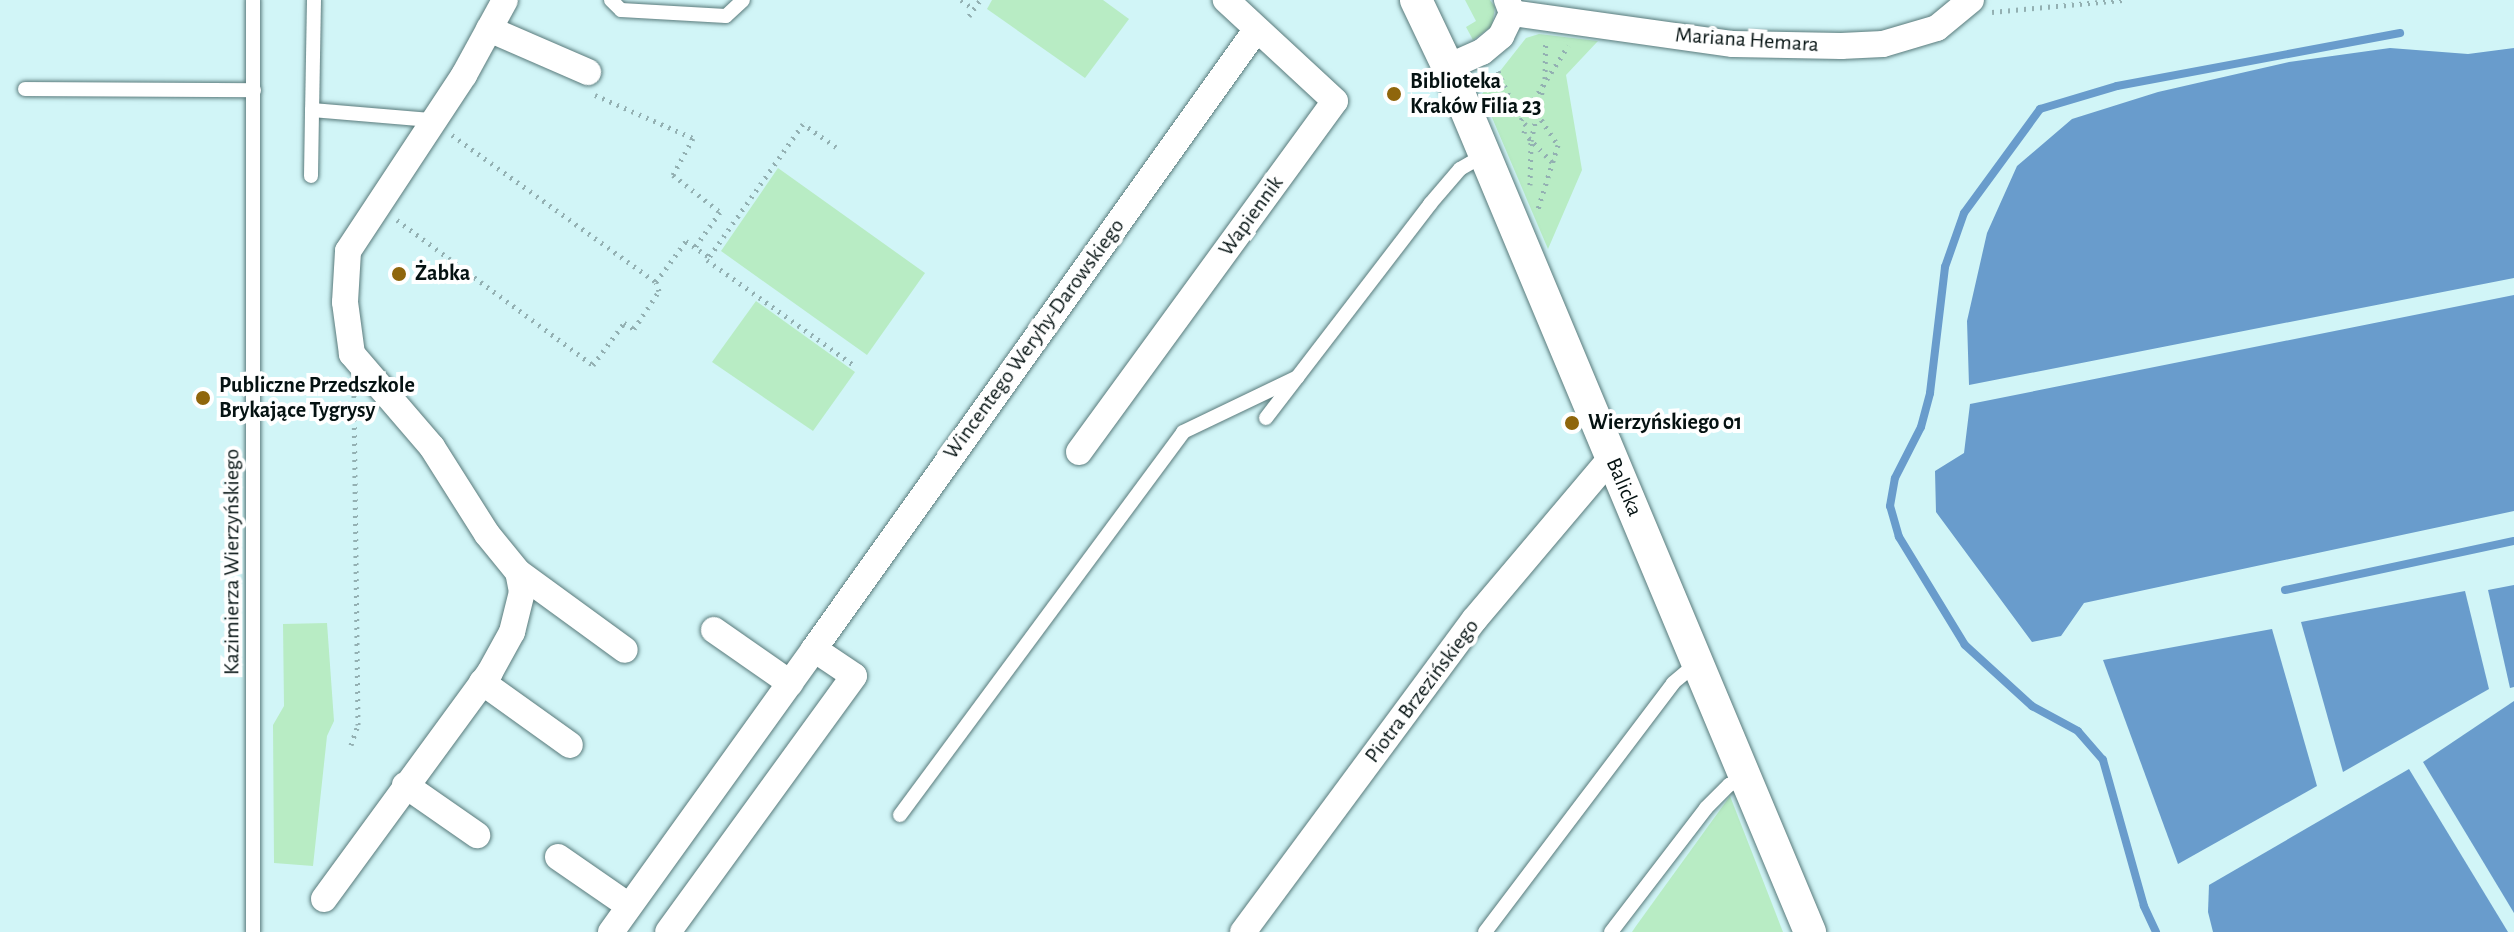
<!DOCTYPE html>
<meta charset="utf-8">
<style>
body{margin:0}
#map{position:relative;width:2514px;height:932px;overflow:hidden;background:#d1f5f7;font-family:"Alegreya Sans",sans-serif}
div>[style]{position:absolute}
.green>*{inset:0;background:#b8ecc4}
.water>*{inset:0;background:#699ccc}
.stream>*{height:8px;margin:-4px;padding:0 4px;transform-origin:4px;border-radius:4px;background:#699ccc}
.path>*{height:5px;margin-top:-2.5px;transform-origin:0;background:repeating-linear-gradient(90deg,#93b0b2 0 2px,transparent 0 8px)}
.roads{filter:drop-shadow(0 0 2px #597a7b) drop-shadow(0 0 2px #597a7b)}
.service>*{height:14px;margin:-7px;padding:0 7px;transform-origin:7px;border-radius:7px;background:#fff}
.minor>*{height:26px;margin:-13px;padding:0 13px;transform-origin:13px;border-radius:13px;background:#fff}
.tertiary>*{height:32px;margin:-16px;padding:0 16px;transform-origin:16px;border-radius:16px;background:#fff}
.dots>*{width:22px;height:22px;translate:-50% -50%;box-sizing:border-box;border:4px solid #fff;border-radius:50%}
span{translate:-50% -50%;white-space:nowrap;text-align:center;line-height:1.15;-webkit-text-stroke:8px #fff;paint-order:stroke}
.street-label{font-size:22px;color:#051212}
.poi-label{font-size:22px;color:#051212;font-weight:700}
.left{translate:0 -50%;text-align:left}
</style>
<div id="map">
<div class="green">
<div style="clip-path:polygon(992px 0,1103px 0,1129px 19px,1085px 78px,987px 9px)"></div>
<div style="clip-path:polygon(1465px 0,1490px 0,1495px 7px,1492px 26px,1473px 40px,1466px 27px,1476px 21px)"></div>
<div style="clip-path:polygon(1539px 34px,1598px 41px,1566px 75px,1582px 170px,1548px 249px,1482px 94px,1526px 38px)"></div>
<div style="clip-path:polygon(778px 168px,925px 273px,867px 355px,721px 251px)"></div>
<div style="clip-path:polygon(756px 301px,855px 372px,813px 431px,712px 362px)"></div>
<div style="clip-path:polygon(327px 623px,334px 721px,327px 736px,313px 866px,274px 863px,273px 725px,284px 706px,283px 624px)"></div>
<div style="clip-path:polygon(1730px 796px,1783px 932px,1632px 932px,1636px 926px)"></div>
</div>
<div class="water">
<div style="clip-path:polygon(2390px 48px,2468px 54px,2514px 48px,2514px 278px,1969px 385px,1967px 321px,1987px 233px,2017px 166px,2072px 119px,2158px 92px,2289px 62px)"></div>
<div style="clip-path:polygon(2514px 295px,2514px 511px,2084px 603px,2061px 636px,2032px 642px,1936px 512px,1935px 471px,1964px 453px,1970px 404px)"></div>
<div style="clip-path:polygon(2514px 585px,2514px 687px,2510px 688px,2488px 590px)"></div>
<div style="clip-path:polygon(2465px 591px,2489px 689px,2343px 772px,2301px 622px)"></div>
<div style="clip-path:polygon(2272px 629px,2317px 786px,2178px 864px,2103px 660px)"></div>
<div style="clip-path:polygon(2514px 701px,2514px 913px,2423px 762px)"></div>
<div style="clip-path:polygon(2409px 769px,2508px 932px,2213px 932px,2208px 912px,2209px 885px)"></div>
</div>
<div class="stream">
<div style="left:2285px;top:590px;width:234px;rotate:-12.1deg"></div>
<div style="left:2156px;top:932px;width:29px;rotate:-115deg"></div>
<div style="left:2144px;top:906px;width:152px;rotate:-105.7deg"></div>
<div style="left:2103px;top:760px;width:38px;rotate:-131deg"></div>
<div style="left:2078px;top:731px;width:52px;rotate:-151.5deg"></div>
<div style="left:2032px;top:706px;width:91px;rotate:-137.7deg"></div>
<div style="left:1965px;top:645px;width:127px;rotate:-121.4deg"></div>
<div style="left:1899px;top:537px;width:32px;rotate:-106deg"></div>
<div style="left:1890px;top:506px;width:28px;rotate:-80deg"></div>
<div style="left:1895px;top:478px;width:57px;rotate:-63deg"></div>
<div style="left:1921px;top:427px;width:35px;rotate:-75deg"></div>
<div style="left:1930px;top:393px;width:127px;rotate:-83.2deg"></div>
<div style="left:1945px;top:267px;width:57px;rotate:-70.6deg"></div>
<div style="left:1964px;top:213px;width:129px;rotate:-53.8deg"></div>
<div style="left:2040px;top:109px;width:80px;rotate:-16.6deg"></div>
<div style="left:2117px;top:86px;width:288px;rotate:-10.6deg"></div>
</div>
<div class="path">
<div style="left:961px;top:0;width:16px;rotate:35deg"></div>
<div style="left:1992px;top:12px;width:131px;rotate:-5.3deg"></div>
<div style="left:969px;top:16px;width:19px;rotate:-55deg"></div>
<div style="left:1498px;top:71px;width:32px;rotate:66deg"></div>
<div style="left:595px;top:95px;width:107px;rotate:23.7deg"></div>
<div style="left:693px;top:138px;width:42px;rotate:118.4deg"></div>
<div style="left:673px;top:175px;width:60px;rotate:38.2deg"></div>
<div style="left:720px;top:212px;width:43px;rotate:125.5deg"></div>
<div style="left:1537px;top:113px;width:38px;rotate:57deg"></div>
<div style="left:1558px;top:145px;width:67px;rotate:107.4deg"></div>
<div style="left:452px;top:135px;width:251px;rotate:35.8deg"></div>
<div style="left:656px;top:282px;width:51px;rotate:-53.8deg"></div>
<div style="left:686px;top:241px;width:28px;rotate:35deg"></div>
<div style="left:836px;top:147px;width:40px;rotate:-145.1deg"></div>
<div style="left:803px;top:124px;width:166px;rotate:125.2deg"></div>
<div style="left:707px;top:260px;width:182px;rotate:35.6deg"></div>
<div style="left:1552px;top:162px;width:40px;rotate:-134deg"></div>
<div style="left:1524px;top:133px;width:8px;rotate:-76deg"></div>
<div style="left:1526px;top:125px;width:7px;rotate:-135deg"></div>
<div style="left:1521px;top:120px;width:88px;rotate:-57.6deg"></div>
<div style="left:1530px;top:185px;width:44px;rotate:-88.7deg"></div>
<div style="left:1531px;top:141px;width:64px;rotate:-77.3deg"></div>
<div style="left:1545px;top:79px;width:39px;rotate:-89deg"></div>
<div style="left:397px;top:220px;width:244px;rotate:36.5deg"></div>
<div style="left:593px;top:365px;width:52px;rotate:-53.6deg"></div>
<div style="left:624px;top:323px;width:12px;rotate:31deg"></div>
<div style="left:634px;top:329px;width:45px;rotate:-56.7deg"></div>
<div style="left:659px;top:291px;width:9px;rotate:-108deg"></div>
<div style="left:351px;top:745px;width:21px;rotate:-71deg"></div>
<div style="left:358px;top:725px;width:330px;rotate:-90.7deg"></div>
</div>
<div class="roads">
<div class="service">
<div style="left:253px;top:0;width:932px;rotate:90deg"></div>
<div style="left:314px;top:0;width:110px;rotate:91deg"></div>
<div style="left:312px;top:110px;width:119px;rotate:4.8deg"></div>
<div style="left:611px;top:0;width:14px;rotate:45deg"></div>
<div style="left:621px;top:10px;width:105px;rotate:3.3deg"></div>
<div style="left:726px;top:16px;width:23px;rotate:-43deg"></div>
<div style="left:25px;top:89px;width:229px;rotate:0.3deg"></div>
<div style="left:311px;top:176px;width:66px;rotate:-89.1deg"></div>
<div style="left:1266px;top:418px;width:270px;rotate:-52.5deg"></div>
<div style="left:1430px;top:204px;width:46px;rotate:-49.4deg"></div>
<div style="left:1460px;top:169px;width:28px;rotate:-30deg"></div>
<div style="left:900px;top:815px;width:476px;rotate:-53.5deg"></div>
<div style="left:1183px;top:432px;width:127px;rotate:-25.6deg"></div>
<div style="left:1485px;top:932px;width:312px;rotate:-52.9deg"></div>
<div style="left:1673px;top:683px;width:31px;rotate:-40deg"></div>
<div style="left:1611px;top:932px;width:156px;rotate:-52.5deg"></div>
<div style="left:1706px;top:808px;width:33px;rotate:-45deg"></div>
<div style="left:1729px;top:785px;width:18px;rotate:-27deg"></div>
</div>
<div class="minor">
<div style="left:1512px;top:13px;width:223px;rotate:8deg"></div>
<div style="left:1733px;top:44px;width:108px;rotate:1.1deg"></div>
<div style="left:1841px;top:46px;width:42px;rotate:-2.7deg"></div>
<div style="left:1883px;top:44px;width:56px;rotate:-16.5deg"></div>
<div style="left:1937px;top:28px;width:44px;rotate:-39.5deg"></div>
<div style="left:489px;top:29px;width:108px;rotate:23.5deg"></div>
<div style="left:1448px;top:67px;width:37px;rotate:-24deg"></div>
<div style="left:1482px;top:52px;width:25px;rotate:-40deg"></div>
<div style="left:1501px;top:36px;width:25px;rotate:-64deg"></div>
<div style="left:1512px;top:13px;width:14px;rotate:-111deg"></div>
<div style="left:1079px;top:452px;width:434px;rotate:-53.9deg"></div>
<div style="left:1335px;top:101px;width:149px;rotate:-137.2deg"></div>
<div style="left:518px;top:572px;width:132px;rotate:36.1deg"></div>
<div style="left:714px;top:630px;width:93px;rotate:34.9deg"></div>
<div style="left:814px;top:649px;width:761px;rotate:-54.47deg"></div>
<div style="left:482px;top:682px;width:108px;rotate:35.6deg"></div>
<div style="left:405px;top:785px;width:88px;rotate:34.8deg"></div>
<div style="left:558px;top:857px;width:86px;rotate:34.6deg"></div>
<div style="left:324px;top:899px;width:281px;rotate:-53.8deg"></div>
<div style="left:490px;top:672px;width:46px;rotate:-61.2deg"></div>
<div style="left:512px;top:632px;width:41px;rotate:-76deg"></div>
<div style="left:522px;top:592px;width:20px;rotate:-101deg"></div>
<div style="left:518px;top:572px;width:49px;rotate:-129.2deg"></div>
<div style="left:487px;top:534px;width:103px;rotate:-122.3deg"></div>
<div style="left:432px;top:447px;width:123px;rotate:-130.7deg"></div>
<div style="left:352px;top:354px;width:52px;rotate:-97.7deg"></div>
<div style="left:345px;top:302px;width:51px;rotate:-86.6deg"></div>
<div style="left:348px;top:251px;width:211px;rotate:-56.6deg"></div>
<div style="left:464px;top:75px;width:85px;rotate:-61.3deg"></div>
<div style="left:611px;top:932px;width:348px;rotate:-54.3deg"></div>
<div style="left:814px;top:649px;width:48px;rotate:34deg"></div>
<div style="left:854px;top:676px;width:316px;rotate:126deg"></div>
<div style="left:1243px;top:932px;width:388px;rotate:-53.5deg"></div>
<div style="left:1474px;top:620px;width:212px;rotate:-49.8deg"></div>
</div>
<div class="tertiary">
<div style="left:1416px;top:0;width:74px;rotate:64.5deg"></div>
<div style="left:1448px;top:67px;width:938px;rotate:67.29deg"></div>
</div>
</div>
<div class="dots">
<div style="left:1394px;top:94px;background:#8f660c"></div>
<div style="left:399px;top:274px;background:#8f660c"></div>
<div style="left:203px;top:398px;background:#8f660c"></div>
<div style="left:1572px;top:423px;background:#8f660c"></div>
</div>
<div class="street-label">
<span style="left:1747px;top:40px;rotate:4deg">Mariana Hemara</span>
<span style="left:1251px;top:216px;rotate:-54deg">Wapiennik</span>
<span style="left:1034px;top:339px;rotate:-54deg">Wincentego Weryhy-Darowskiego</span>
<span style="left:1624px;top:487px;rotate:67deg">Balicka</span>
<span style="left:232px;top:562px;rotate:-90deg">Kazimierza Wierzyńskiego</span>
<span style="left:1422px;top:691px;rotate:-53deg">Piotra Brzezińskiego</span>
</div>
<div class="poi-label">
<span class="left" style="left:1410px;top:94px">Biblioteka<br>Kraków Filia 23</span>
<span class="left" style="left:415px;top:274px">Żabka</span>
<span class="left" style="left:219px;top:398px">Publiczne Przedszkole<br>Brykające Tygrysy</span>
<span class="left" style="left:1588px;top:423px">Wierzyńskiego 01</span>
</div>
</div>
